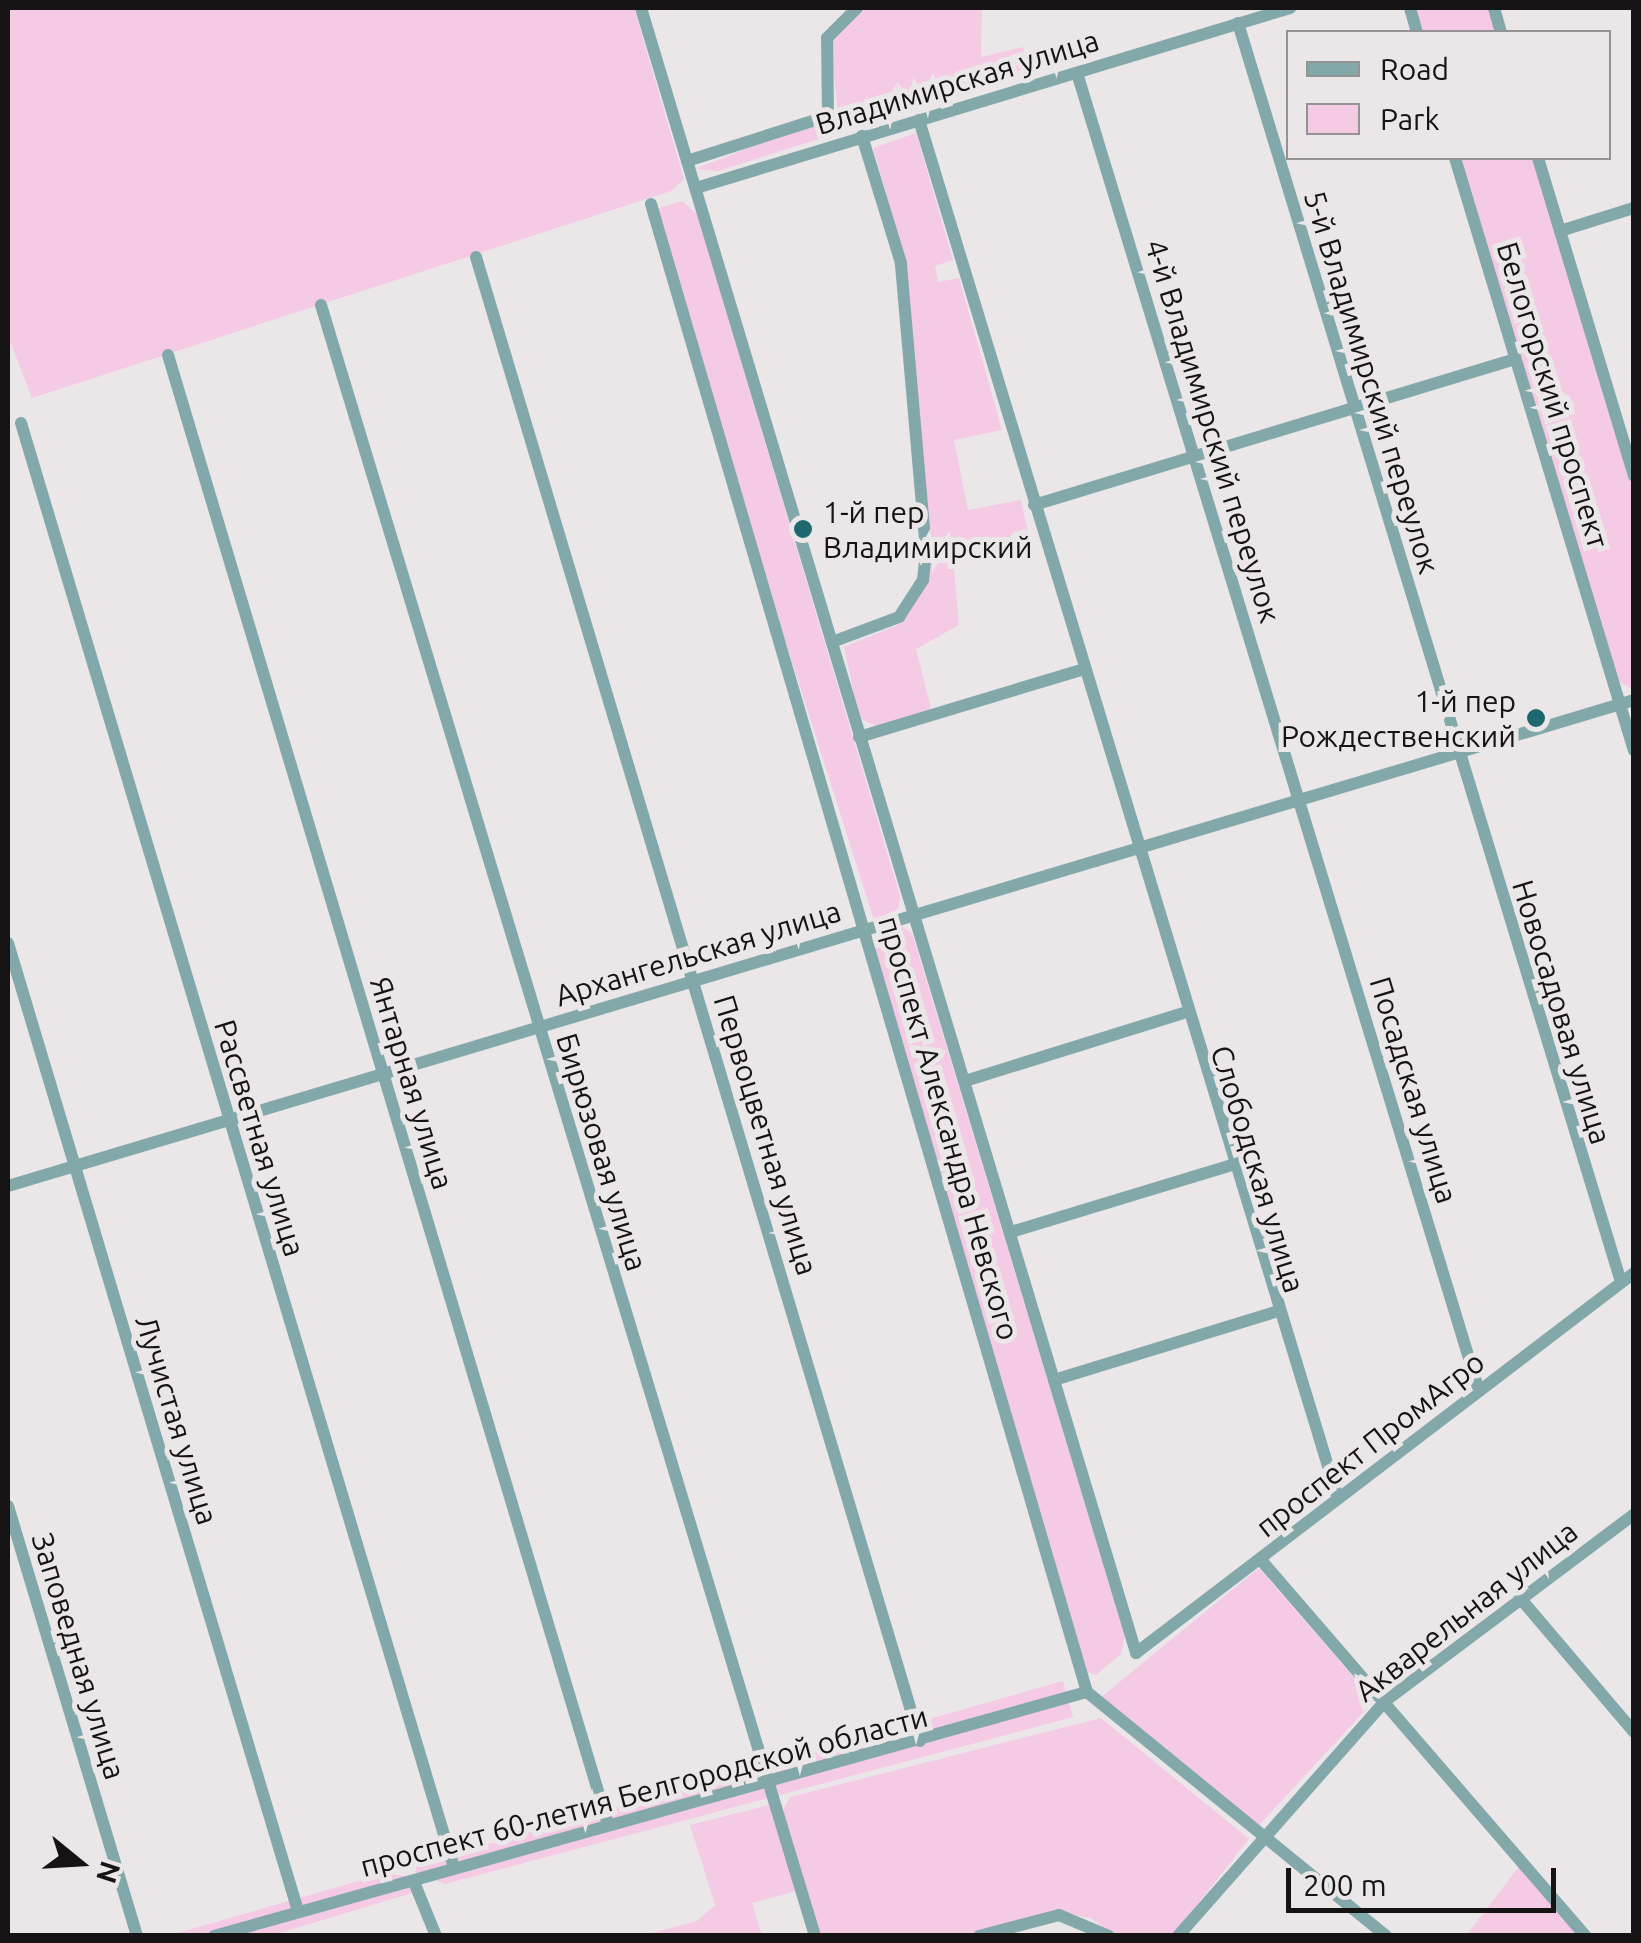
<!DOCTYPE html>
<meta charset="utf-8">
<style>
body{margin:0}
#map{position:relative;width:1641px;height:1943px;overflow:hidden;background:#ebe7e9;font-family:Ubuntu,sans-serif}
div>[style]{position:absolute}
.green>*{inset:0;background:#f4cae5}
.minor>*{height:12px;margin:-6px;padding:0 6px;transform-origin:6px;border-radius:6px;background:#83a8aa}
.dots>*{width:28px;height:28px;translate:-50% -50%;box-sizing:border-box;border:5px solid #ebe7e9;border-radius:50%}
span{translate:-50% -50%;white-space:nowrap;text-align:center;line-height:1.15;-webkit-text-stroke:10px #ebe7e9;paint-order:stroke}
.street-label{font-size:30px;color:#151314}
.poi-label{font-size:30px;color:#151314}
.left{translate:0 -50%;text-align:left}
.right{translate:-100% -50%;text-align:right}
.frame{position:absolute;inset:0;border:10px solid #151314;pointer-events:none}
.legend{position:absolute;left:1286px;top:30px;width:325px;height:130px;box-sizing:border-box;background:#ebe7e9;border:2px solid #959294;margin:0;padding:12px 18px;list-style:none;font-size:30px;color:#151314}
.legend li{display:flex;align-items:center;gap:20px;height:50px}
.legend b{width:50px;border:2px solid #959294}
.north{position:absolute;left:30px;top:1813px;width:100px;height:100px;-webkit-text-stroke:8px #ebe7e9;paint-order:stroke;rotate:108deg;font-size:28px;font-weight:700;line-height:40px;text-align:center;color:#151314}
.north::after{content:'';display:block;margin:auto;width:35px;height:45px;background:#151314;clip-path:polygon(50% 0,100% 100%,50% 72%,0 100%)}
.scale{position:absolute;left:1286px;top:1868px;width:270px;height:45px;box-sizing:border-box;border:5px solid #151314;border-top:0;padding-left:12px;font-size:30px;line-height:35px;white-space:nowrap;color:#151314;-webkit-text-stroke:8px #ebe7e9;paint-order:stroke}
</style>
<div id="map">
<div class="green">
<div style="clip-path:polygon(8px 8px,634px 8px,684px 179px,671px 191px,32px 398px,8px 336px)"></div>
<div style="clip-path:polygon(860px 8px,982px 8px,981px 57px,1023px 47px,1031px 72px,718px 171px,695px 169px,838px 113px,830px 41px)"></div>
<div style="clip-path:polygon(1415px 8px,1489px 8px,1497px 32px,1422px 32px)"></div>
<div style="clip-path:polygon(916px 133px,953px 260px,935px 266px,938px 282px,959px 278px,1002px 430px,954px 440px,968px 510px,1021px 500px,1028px 532px,963px 553px,954px 569px,959px 625px,916px 649px,931px 709px,876px 726px,859px 718px,844px 647px,902px 623px,930px 567px,903px 251px,873px 148px)"></div>
<div style="clip-path:polygon(1460px 158px,1534px 158px,1633px 488px,1632px 689px,1618px 681px)"></div>
<div style="clip-path:polygon(682px 201px,697px 214px,900px 896px,898px 909px,874px 920px,654px 226px,659px 208px)"></div>
<div style="clip-path:polygon(900px 925px,912px 933px,1125px 1636px,1121px 1654px,1096px 1675px,1087px 1672px,872px 940px)"></div>
<div style="clip-path:polygon(1259px 1568px,1374px 1701px,1259px 1825px,1100px 1698px)"></div>
<div style="clip-path:polygon(1063px 1681px,1073px 1717px,445px 1884px,415px 1872px,418px 1864px)"></div>
<div style="clip-path:polygon(1101px 1718px,1249px 1839px,1173px 1935px,1113px 1935px,1091px 1918px,1052px 1911px,965px 1935px,814px 1936px,780px 1816px,790px 1797px)"></div>
<div style="clip-path:polygon(769px 1805px,796px 1891px,752px 1903px,762px 1935px,641px 1936px,697px 1921px,715px 1905px,690px 1825px)"></div>
<div style="clip-path:polygon(1520px 1865px,1581px 1936px,1466px 1936px)"></div>
<div style="clip-path:polygon(386px 1873px,404px 1876px,412px 1893px,273px 1935px,167px 1936px)"></div>
</div>
<div class="minor">
<div style="left:641px;top:8px;width:1718px;rotate:73.25deg"></div>
<div style="left:1136px;top:1653px;width:626px;rotate:-37.35deg"></div>
<div style="left:1410px;top:8px;width:25px;rotate:74deg"></div>
<div style="left:1494px;top:8px;width:25px;rotate:74deg"></div>
<div style="left:1238px;top:23px;width:1316px;rotate:73.08deg"></div>
<div style="left:1077px;top:73px;width:1378px;rotate:73.04deg"></div>
<div style="left:919px;top:120px;width:1441px;rotate:73.1deg"></div>
<div style="left:1455px;top:158px;width:619px;rotate:73.2deg"></div>
<div style="left:1538px;top:158px;width:332px;rotate:73.2deg"></div>
<div style="left:687px;top:161px;width:148px;rotate:-17.7deg"></div>
<div style="left:828px;top:116px;width:78px;rotate:-90.7deg"></div>
<div style="left:827px;top:38px;width:42px;rotate:-45deg"></div>
<div style="left:696px;top:188px;width:621px;rotate:-16.86deg"></div>
<div style="left:651px;top:204px;width:1551px;rotate:73.67deg"></div>
<div style="left:1087px;top:1692px;width:386px;rotate:39.2deg"></div>
<div style="left:1560px;top:231px;width:77px;rotate:-17.3deg"></div>
<div style="left:476px;top:257px;width:1549px;rotate:73.34deg"></div>
<div style="left:321px;top:305px;width:1704px;rotate:73.15deg"></div>
<div style="left:168px;top:355px;width:1533px;rotate:73.33deg"></div>
<div style="left:21px;top:423px;width:1508px;rotate:73.32deg"></div>
<div style="left:1034px;top:505px;width:503px;rotate:-16.88deg"></div>
<div style="left:832px;top:642px;width:72px;rotate:-20.5deg"></div>
<div style="left:899px;top:617px;width:44px;rotate:-57deg"></div>
<div style="left:923px;top:580px;width:29px;rotate:-84deg"></div>
<div style="left:926px;top:551px;width:289px;rotate:-95deg"></div>
<div style="left:901px;top:263px;width:133px;rotate:-107.1deg"></div>
<div style="left:859px;top:737px;width:232px;rotate:-16.8deg"></div>
<div style="left:8px;top:943px;width:1011px;rotate:73.32deg"></div>
<div style="left:965px;top:1081px;width:228px;rotate:-17.3deg"></div>
<div style="left:8px;top:1186px;width:1697px;rotate:-16.64deg"></div>
<div style="left:1011px;top:1232px;width:230px;rotate:-16.9deg"></div>
<div style="left:1054px;top:1380px;width:231px;rotate:-17.1deg"></div>
<div style="left:8px;top:1506px;width:449px;rotate:73.3deg"></div>
<div style="left:1261px;top:1560px;width:497px;rotate:49.2deg"></div>
<div style="left:1520px;top:1598px;width:176px;rotate:49.6deg"></div>
<div style="left:414px;top:1882px;width:58px;rotate:67.8deg"></div>
<div style="left:214px;top:1936px;width:906px;rotate:-15.62deg"></div>
<div style="left:979px;top:1936px;width:83px;rotate:-14.7deg"></div>
<div style="left:1059px;top:1915px;width:54px;rotate:22.8deg"></div>
<div style="left:1178px;top:1936px;width:312px;rotate:-48.6deg"></div>
<div style="left:1384px;top:1702px;width:313px;rotate:-36.9deg"></div>
</div>
<div class="dots">
<div style="left:803px;top:529px;background:#1d696f"></div>
<div style="left:1536px;top:718px;background:#1d696f"></div>
</div>
<div class="street-label">
<span style="left:957px;top:82px;rotate:-17deg">Владимирская улица</span>
<span style="left:1372px;top:382px;rotate:73deg">5-й Владимирский переулок</span>
<span style="left:1553px;top:395px;rotate:73deg">Белогорский проспект</span>
<span style="left:1213px;top:431px;rotate:73deg">4-й Владимирский переулок</span>
<span style="left:698px;top:953px;rotate:-17deg">Архангельская улица</span>
<span style="left:1562px;top:1012px;rotate:73deg">Новосадовая улица</span>
<span style="left:412px;top:1083px;rotate:73deg">Янтарная улица</span>
<span style="left:1414px;top:1090px;rotate:73deg">Посадская улица</span>
<span style="left:949px;top:1128px;rotate:74deg">проспект Александра Невского</span>
<span style="left:766px;top:1135px;rotate:73deg">Первоцветная улица</span>
<span style="left:260px;top:1138px;rotate:73deg">Рассветная улица</span>
<span style="left:602px;top:1152px;rotate:73deg">Бирюзовая улица</span>
<span style="left:1258px;top:1169px;rotate:73deg">Слободская улица</span>
<span style="left:177px;top:1420px;rotate:73deg">Лучистая улица</span>
<span style="left:1370px;top:1444px;rotate:-38deg">проспект ПромАгро</span>
<span style="left:1466px;top:1611px;rotate:-38deg">Акварельная улица</span>
<span style="left:79px;top:1656px;rotate:73deg">Заповедная улица</span>
<span style="left:644px;top:1791px;rotate:-15deg">проспект 60-летия Белгородской области</span>
</div>
<div class="poi-label">
<span class="left" style="left:823px;top:529px">1-й пер<br>Владимирский</span>
<span class="right" style="left:1516px;top:718px">1-й пер<br>Рождественский</span>
</div>
<div class="frame"></div>
<ul class="legend">
<li><b style="height:12px;background:#83a8aa"></b>Road</li>
<li><b style="height:28px;background:#f4cae5"></b>Park</li>
</ul>
<div class="north">N</div>
<div class="scale">200 m</div>
</div>
